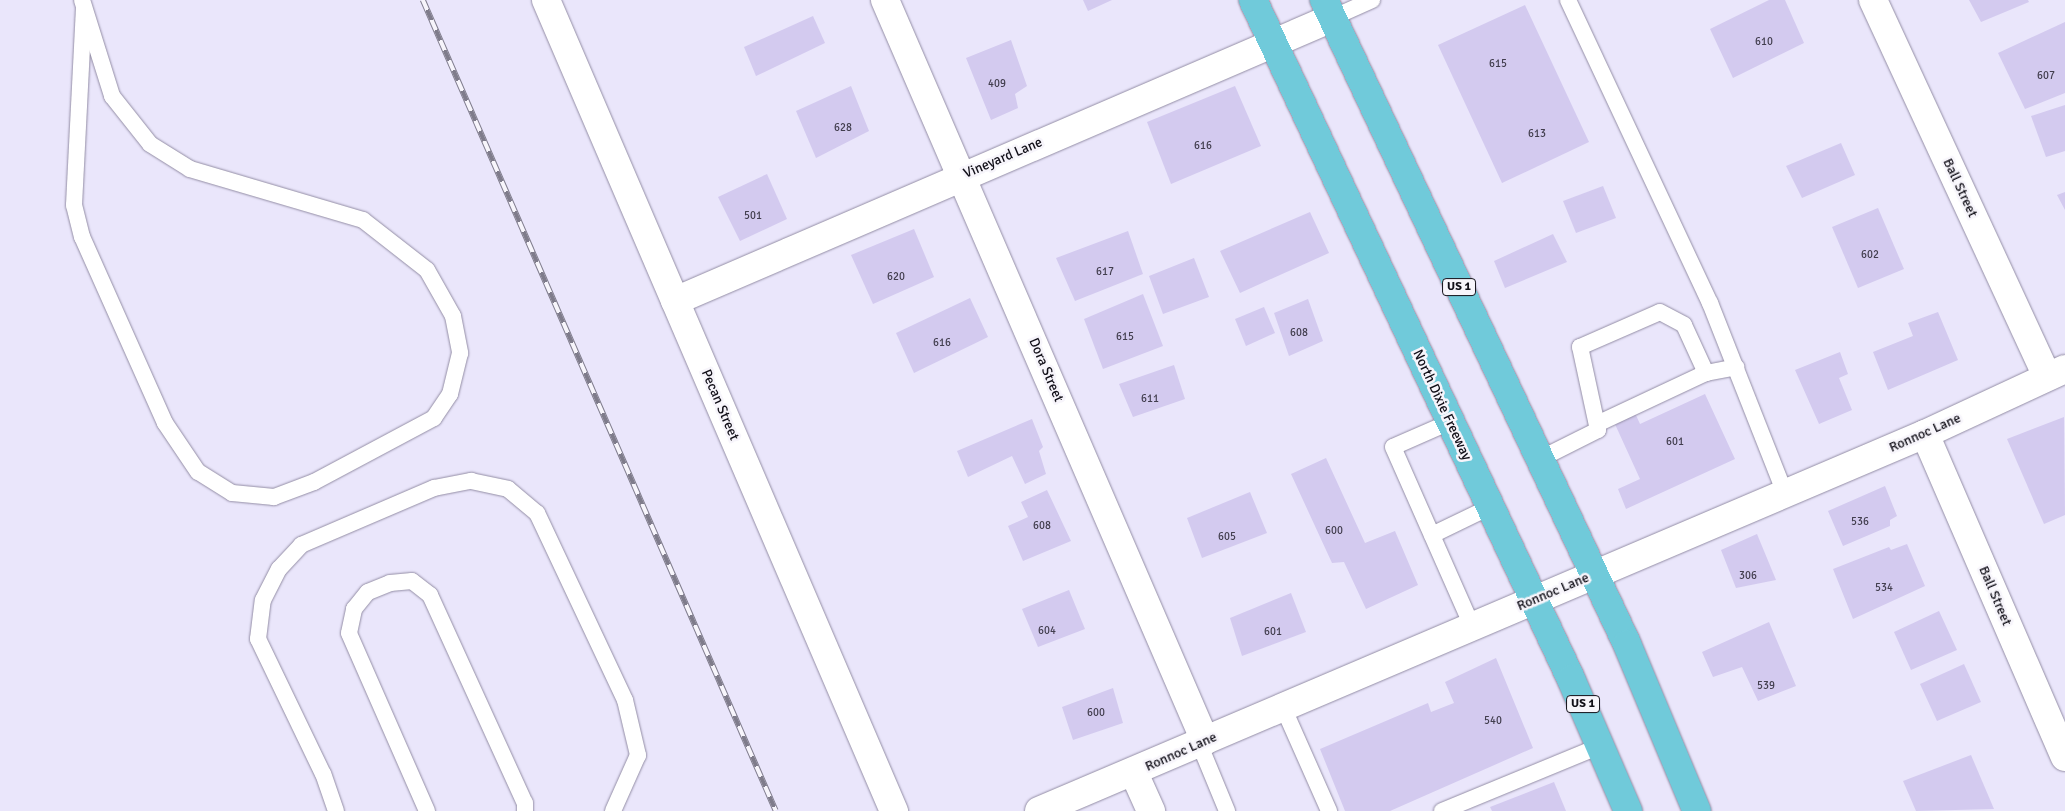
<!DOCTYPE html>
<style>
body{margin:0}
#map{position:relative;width:2065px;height:811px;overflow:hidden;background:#eae6fb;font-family:Signika,sans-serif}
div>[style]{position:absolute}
.building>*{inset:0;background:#d3caef}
.roads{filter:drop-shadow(0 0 1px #938da5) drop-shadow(0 0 1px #938da5)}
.lane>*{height:16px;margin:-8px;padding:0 8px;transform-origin:8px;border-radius:8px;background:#fff}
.street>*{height:28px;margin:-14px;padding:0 14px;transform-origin:14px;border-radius:14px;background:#fff}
.primary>*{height:28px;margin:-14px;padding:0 14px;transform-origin:14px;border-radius:14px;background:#70cada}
.rail>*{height:5.5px;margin-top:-2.75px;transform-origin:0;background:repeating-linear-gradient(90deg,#f7f5fb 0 11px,#7f7c8b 0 22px);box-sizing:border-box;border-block:1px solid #7f7c8b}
span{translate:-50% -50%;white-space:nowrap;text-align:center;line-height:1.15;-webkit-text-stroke:5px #f7f5fb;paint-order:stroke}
.number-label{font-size:11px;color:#423e4e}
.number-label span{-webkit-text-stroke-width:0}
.shield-label span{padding:1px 4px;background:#f7f5fb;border:1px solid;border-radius:4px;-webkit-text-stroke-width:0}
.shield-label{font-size:12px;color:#110f18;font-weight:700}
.street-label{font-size:14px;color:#110f18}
</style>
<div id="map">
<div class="building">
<div style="clip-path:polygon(1083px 0,1112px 0,1088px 11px)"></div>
<div style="clip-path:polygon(1769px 0,1785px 0,1804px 43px,1733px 78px,1710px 29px)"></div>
<div style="clip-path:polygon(1969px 0,2028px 0,2029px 2px,1981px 22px)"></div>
<div style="clip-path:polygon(1525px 5px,1589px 142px,1502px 183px,1438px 45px)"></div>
<div style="clip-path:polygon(813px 16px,825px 43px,756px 76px,744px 47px)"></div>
<div style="clip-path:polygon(2065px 22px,2065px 93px,2025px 109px,1998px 53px)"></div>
<div style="clip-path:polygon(1011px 40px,1027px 86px,1015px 94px,1018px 108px,991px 120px,966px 58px)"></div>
<div style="clip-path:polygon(851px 86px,869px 131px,816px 158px,796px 111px)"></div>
<div style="clip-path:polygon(1235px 86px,1261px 146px,1171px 184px,1147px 122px)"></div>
<div style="clip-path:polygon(2065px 105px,2065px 151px,2046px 157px,2031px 116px)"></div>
<div style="clip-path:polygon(1841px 143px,1855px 175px,1802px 198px,1786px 166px)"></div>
<div style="clip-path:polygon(767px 174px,787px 219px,740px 241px,718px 197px)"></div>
<div style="clip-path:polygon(1603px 186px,1616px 218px,1576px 233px,1563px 201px)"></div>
<div style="clip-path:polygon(2065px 192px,2065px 210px,2057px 195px)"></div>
<div style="clip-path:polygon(1878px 208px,1904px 269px,1858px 288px,1832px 227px)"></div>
<div style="clip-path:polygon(1310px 212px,1329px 253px,1240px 293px,1220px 251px)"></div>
<div style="clip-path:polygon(914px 229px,934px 277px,873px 304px,851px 255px)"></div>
<div style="clip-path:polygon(1128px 231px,1143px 274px,1075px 301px,1056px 258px)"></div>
<div style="clip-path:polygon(1553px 234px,1567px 262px,1505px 288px,1494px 261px)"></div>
<div style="clip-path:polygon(1194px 258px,1209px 297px,1163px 314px,1149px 276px)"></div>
<div style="clip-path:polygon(1143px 294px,1163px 346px,1103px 369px,1084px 319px)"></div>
<div style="clip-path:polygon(970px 298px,988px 337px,914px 373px,896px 333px)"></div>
<div style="clip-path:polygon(1308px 299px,1323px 341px,1289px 356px,1274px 313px)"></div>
<div style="clip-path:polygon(1264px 307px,1275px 333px,1246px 346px,1235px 319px)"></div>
<div style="clip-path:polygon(1938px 312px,1958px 360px,1888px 390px,1873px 352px,1913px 336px,1908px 323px)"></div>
<div style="clip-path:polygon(1840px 352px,1848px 374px,1839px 378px,1852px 410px,1819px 424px,1795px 370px)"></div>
<div style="clip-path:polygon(1174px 365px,1185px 399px,1133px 417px,1119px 384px)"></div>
<div style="clip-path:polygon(1705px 394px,1735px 459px,1626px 509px,1618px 489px,1640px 479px,1614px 422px,1635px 413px,1640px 424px)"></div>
<div style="clip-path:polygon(2064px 417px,2065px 515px,2044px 524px,2007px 439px)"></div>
<div style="clip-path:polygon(1032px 419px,1043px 447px,1039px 451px,1046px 474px,1025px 484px,1012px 456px,968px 477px,957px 451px)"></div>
<div style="clip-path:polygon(1326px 458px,1365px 543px,1395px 531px,1418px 585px,1366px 609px,1344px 562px,1332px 563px,1291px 474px)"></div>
<div style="clip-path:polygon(1885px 486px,1897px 516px,1890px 520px,1890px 526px,1843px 546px,1828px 511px)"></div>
<div style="clip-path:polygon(1047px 490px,1071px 541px,1023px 561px,1008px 526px,1028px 517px,1021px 502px)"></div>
<div style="clip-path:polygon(1250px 492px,1267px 533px,1202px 558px,1187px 518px)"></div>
<div style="clip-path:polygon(1757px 534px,1776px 580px,1736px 588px,1721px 550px)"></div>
<div style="clip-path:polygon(1907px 544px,1925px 586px,1853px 619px,1833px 569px,1889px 547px,1891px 550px)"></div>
<div style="clip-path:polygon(1069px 590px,1085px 629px,1038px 647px,1022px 609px)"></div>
<div style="clip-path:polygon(1291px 593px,1306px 632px,1242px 656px,1230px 618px)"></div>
<div style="clip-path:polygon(1939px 611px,1957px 650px,1911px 670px,1894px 632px)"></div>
<div style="clip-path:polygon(1769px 622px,1796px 686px,1758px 701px,1742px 667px,1713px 677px,1702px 652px)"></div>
<div style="clip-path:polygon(1496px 658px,1533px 748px,1390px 811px,1345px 811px,1320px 749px,1428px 703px,1431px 712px,1454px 703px,1445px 682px)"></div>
<div style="clip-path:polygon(1964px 664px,1981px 702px,1937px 721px,1920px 684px)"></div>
<div style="clip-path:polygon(1113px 688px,1123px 723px,1073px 740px,1062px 707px)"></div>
<div style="clip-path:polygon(1971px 755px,1994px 809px,1916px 811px,1903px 781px)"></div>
<div style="clip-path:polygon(1554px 782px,1566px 811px,1492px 811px,1490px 807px)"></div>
</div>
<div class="roads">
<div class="lane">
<div style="left:82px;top:0;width:101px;rotate:72.6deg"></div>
<div style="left:112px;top:96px;width:61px;rotate:51.6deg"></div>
<div style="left:150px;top:144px;width:47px;rotate:32deg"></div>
<div style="left:190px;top:169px;width:180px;rotate:16.4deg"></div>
<div style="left:363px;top:220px;width:81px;rotate:38deg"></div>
<div style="left:427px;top:270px;width:53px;rotate:60.5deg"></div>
<div style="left:453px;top:316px;width:38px;rotate:79deg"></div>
<div style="left:460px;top:353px;width:42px;rotate:103.7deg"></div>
<div style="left:450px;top:394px;width:29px;rotate:124deg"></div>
<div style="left:434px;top:418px;width:136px;rotate:151.9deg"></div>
<div style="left:314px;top:482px;width:43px;rotate:159.4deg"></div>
<div style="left:274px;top:497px;width:42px;rotate:-174.6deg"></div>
<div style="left:232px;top:493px;width:40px;rotate:-148deg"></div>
<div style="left:198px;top:472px;width:59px;rotate:-124deg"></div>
<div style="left:165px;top:423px;width:204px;rotate:-114deg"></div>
<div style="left:82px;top:237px;width:33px;rotate:-104deg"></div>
<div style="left:74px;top:205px;width:197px;rotate:-87.1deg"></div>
<div style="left:1568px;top:0;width:335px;rotate:64.9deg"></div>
<div style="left:1710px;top:303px;width:204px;rotate:68.5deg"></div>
<div style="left:1332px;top:18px;width:44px;rotate:-24.2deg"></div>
<div style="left:1450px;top:422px;width:62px;rotate:156.3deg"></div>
<div style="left:1393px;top:447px;width:196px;rotate:66.2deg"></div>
<div style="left:1597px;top:424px;width:120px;rotate:-25.1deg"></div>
<div style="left:1540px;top:459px;width:65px;rotate:-26.6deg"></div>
<div style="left:1598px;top:430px;width:85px;rotate:-102.2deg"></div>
<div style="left:1580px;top:347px;width:87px;rotate:-23.6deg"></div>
<div style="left:1660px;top:312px;width:27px;rotate:28deg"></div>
<div style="left:1684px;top:325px;width:53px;rotate:65.4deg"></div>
<div style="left:1706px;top:373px;width:31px;rotate:-11deg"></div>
<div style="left:1432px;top:535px;width:64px;rotate:-25.8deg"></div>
<div style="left:1283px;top:707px;width:114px;rotate:66.1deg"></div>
<div style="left:1199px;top:743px;width:74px;rotate:67.6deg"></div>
<div style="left:336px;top:811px;width:39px;rotate:-109deg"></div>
<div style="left:323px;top:774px;width:150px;rotate:-115.7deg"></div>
<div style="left:258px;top:639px;width:39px;rotate:-83deg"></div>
<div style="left:263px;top:600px;width:35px;rotate:-63deg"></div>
<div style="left:279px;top:569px;width:33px;rotate:-47deg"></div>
<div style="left:301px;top:545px;width:145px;rotate:-23.2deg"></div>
<div style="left:434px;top:488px;width:38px;rotate:-11deg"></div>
<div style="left:471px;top:481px;width:38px;rotate:12deg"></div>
<div style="left:508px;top:489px;width:38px;rotate:40deg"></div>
<div style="left:537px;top:513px;width:207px;rotate:64.8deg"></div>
<div style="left:625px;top:700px;width:57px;rotate:76.7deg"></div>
<div style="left:638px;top:755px;width:61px;rotate:114.1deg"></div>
<div style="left:427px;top:811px;width:194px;rotate:-113.7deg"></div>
<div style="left:349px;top:633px;width:25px;rotate:-78deg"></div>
<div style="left:354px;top:609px;width:22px;rotate:-51deg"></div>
<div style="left:368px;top:592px;width:24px;rotate:-22deg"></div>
<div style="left:390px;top:583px;width:22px;rotate:-5deg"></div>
<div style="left:412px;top:581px;width:23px;rotate:38deg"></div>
<div style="left:430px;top:595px;width:229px;rotate:65.5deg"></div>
<div style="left:525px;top:803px;width:8px;rotate:90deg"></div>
<div style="left:1442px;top:811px;width:173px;rotate:-22.4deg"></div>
</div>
<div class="street">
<div style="left:546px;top:0;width:883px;rotate:66.78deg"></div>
<div style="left:885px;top:0;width:807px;rotate:66.64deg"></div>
<div style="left:1873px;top:0;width:415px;rotate:65.2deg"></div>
<div style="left:675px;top:301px;width:715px;rotate:-23.3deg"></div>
<div style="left:1925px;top:434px;width:352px;rotate:66.6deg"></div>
<div style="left:1134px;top:773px;width:42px;rotate:65.9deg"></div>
<div style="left:1039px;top:811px;width:963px;rotate:-23.05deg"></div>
<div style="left:1925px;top:434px;width:154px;rotate:-24.9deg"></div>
</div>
<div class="primary">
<div style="left:1253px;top:0;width:750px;rotate:64.9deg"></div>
<div style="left:1571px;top:679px;width:144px;rotate:66.6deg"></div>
<div style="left:1324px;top:0;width:712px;rotate:64.8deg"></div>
<div style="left:1627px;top:644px;width:181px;rotate:67.3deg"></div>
</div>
</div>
<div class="rail">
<div style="left:423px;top:0;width:884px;rotate:66.48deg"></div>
</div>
<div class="number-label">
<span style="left:1764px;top:42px">610</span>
<span style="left:1498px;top:64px">615</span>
<span style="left:2046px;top:76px">607</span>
<span style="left:997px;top:84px">409</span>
<span style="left:843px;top:128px">628</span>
<span style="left:1537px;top:134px">613</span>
<span style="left:1203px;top:146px">616</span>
<span style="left:753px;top:216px">501</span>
<span style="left:1870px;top:255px">602</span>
<span style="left:1105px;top:272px">617</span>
<span style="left:896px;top:277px">620</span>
<span style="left:1299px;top:333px">608</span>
<span style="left:1125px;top:337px">615</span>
<span style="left:942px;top:343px">616</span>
<span style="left:1150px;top:399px">611</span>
<span style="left:1675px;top:442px">601</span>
<span style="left:1860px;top:522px">536</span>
<span style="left:1042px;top:526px">608</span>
<span style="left:1334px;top:531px">600</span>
<span style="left:1227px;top:537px">605</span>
<span style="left:1748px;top:576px">306</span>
<span style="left:1884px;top:588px">534</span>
<span style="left:1047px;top:631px">604</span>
<span style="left:1273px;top:632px">601</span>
<span style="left:1766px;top:686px">539</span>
<span style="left:1096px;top:713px">600</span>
<span style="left:1493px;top:721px">540</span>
</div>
<div class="shield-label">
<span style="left:1459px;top:287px">US 1</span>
<span style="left:1583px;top:704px">US 1</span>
</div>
<div class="street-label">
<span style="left:1003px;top:158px;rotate:-23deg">Vineyard Lane</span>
<span style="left:1960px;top:188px;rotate:65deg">Ball Street</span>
<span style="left:1046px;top:370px;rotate:67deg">Dora Street</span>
<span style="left:720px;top:405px;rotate:67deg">Pecan Street</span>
<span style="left:1442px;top:405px;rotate:65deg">North Dixie Freeway</span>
<span style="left:1925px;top:433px;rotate:-24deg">Ronnoc Lane</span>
<span style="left:1553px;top:592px;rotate:-23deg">Ronnoc Lane</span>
<span style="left:1995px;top:596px;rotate:67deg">Ball Street</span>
<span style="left:1181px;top:752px;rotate:-24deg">Ronnoc Lane</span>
</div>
</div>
